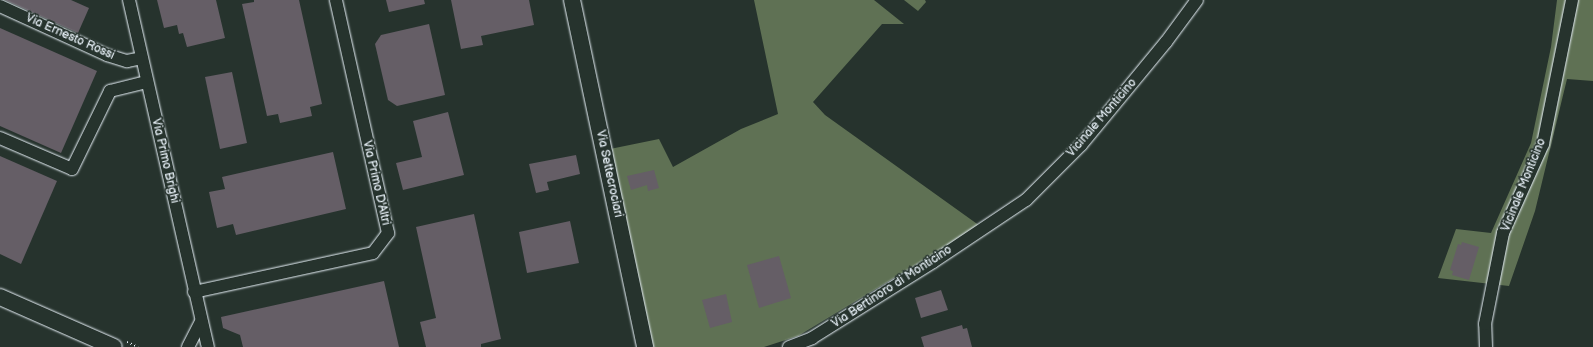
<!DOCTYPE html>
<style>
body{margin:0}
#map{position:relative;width:1593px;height:347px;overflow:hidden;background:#26332d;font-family:"Balsamiq Sans",sans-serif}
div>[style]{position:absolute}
.green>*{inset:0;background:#5f7154}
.building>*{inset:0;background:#655e66}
.path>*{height:2px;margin-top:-1px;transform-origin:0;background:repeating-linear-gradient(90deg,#e8f1f8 0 1px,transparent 0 4px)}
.roads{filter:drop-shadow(0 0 1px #e8f1f8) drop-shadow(0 0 1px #e8f1f8)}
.minor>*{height:12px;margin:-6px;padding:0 6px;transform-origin:6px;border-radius:6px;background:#26332d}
.major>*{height:16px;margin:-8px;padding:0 8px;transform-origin:8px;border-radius:8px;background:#26332d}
span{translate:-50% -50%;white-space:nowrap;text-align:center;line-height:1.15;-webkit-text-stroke:3.5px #26332d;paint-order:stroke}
.street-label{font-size:12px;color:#e8f1f8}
</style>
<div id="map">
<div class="green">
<div style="clip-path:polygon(754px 0,874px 0,904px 24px,882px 24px,813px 102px,825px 115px,980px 226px,798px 336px,764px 347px,652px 347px,610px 149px,659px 139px,673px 167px,741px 129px,778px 114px)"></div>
<div style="clip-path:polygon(904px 0,925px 0,926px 2px,918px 11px)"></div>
<div style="clip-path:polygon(1557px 0,1593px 0,1593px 81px,1567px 79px,1535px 211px,1509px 286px,1438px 278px,1456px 229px,1491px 233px,1531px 143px,1551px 47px)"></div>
</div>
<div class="building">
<div style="clip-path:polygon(5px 0,71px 0,89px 8px,78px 33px)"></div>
<div style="clip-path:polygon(157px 0,216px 0,225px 38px,187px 47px,183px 33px,179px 34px,177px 25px,164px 28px)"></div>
<div style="clip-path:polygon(254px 0,299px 0,322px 104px,310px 107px,312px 116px,280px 123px,278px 114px,267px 116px,242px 4px,254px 2px)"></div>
<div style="clip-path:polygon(386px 0,424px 0,425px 4px,389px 12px)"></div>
<div style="clip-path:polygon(451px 0,529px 0,534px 25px,481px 36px,483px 45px,461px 49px)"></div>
<div style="clip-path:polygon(429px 24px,445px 95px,397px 106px,388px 100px,375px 44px,381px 35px)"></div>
<div style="clip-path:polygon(0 28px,97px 71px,61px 153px,0 126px)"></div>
<div style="clip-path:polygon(232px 72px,247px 143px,220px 149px,205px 77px)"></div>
<div style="clip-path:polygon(448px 112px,464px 175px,403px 190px,396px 163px,422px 157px,413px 121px)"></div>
<div style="clip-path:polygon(333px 152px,346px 209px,236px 235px,233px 224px,217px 228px,209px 192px,225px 189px,222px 177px)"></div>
<div style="clip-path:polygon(576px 155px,580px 174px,547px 182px,549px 190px,536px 193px,529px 164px)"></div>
<div style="clip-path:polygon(0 156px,57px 181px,21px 264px,0 254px)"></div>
<div style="clip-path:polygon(654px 170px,659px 188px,648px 191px,647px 185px,631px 190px,627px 176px)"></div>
<div style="clip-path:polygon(474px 214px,501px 339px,481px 344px,481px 347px,426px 347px,420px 322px,436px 318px,416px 227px)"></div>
<div style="clip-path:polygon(570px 221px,579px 263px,527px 273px,519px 232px)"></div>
<div style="clip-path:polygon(1462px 242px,1479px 247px,1469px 280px,1452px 275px,1453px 271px,1450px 270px,1458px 244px,1461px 245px)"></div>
<div style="clip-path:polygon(779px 256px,791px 298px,759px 308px,747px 265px)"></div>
<div style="clip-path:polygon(384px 281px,399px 347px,243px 347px,240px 335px,223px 328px,221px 317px)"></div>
<div style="clip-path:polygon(941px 290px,948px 310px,921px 318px,915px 298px)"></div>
<div style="clip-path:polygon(726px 294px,732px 322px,710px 328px,702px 300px)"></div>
<div style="clip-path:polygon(962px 325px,963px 329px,967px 328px,972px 347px,924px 347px,921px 337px)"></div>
</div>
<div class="path">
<div style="left:127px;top:342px;width:12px;rotate:24deg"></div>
</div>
<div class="roads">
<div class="minor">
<div style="left:129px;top:0;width:356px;rotate:77.2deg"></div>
<div style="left:0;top:6px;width:118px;rotate:24.6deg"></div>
<div style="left:107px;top:55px;width:21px;rotate:17deg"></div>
<div style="left:127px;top:61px;width:15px;rotate:-11deg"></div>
<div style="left:0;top:138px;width:78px;rotate:23.3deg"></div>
<div style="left:72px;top:169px;width:87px;rotate:-64deg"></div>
<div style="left:110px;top:91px;width:38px;rotate:-14deg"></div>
<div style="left:194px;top:292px;width:183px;rotate:-12.3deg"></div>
<div style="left:373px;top:253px;width:25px;rotate:-53deg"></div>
<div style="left:388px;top:233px;width:239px;rotate:-102.6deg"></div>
<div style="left:188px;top:347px;width:29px;rotate:-63deg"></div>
<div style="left:789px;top:347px;width:25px;rotate:-21deg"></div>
<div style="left:812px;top:338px;width:143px;rotate:-32.1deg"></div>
<div style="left:933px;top:262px;width:112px;rotate:-33.7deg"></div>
<div style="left:1026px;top:200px;width:78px;rotate:-45deg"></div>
<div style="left:1081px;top:145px;width:134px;rotate:-50.5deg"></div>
<div style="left:1166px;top:42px;width:52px;rotate:-53.6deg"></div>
<div style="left:1486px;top:347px;width:23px;rotate:-92deg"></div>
<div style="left:1485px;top:324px;width:93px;rotate:-78.8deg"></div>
<div style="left:1503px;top:233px;width:98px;rotate:-65.8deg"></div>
<div style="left:1543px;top:144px;width:147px;rotate:-78.6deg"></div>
</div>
<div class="major">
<div style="left:572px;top:0;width:355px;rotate:78.1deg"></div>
<div style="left:0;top:297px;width:124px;rotate:23.7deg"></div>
</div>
</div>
<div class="street-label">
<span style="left:70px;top:37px;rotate:24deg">Via Ernesto Rossi</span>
<span style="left:1102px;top:118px;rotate:-49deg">Vicinale Monticino</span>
<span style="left:165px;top:161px;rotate:77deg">Via Primo Brighi</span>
<span style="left:609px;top:174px;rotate:78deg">Via Settecrociari</span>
<span style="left:376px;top:183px;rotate:77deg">Via Primo D'Altri</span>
<span style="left:1524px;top:185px;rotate:-68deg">Vicinale Monticino</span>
<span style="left:892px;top:287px;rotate:-33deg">Via Bertinoro di Monticino</span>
</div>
</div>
